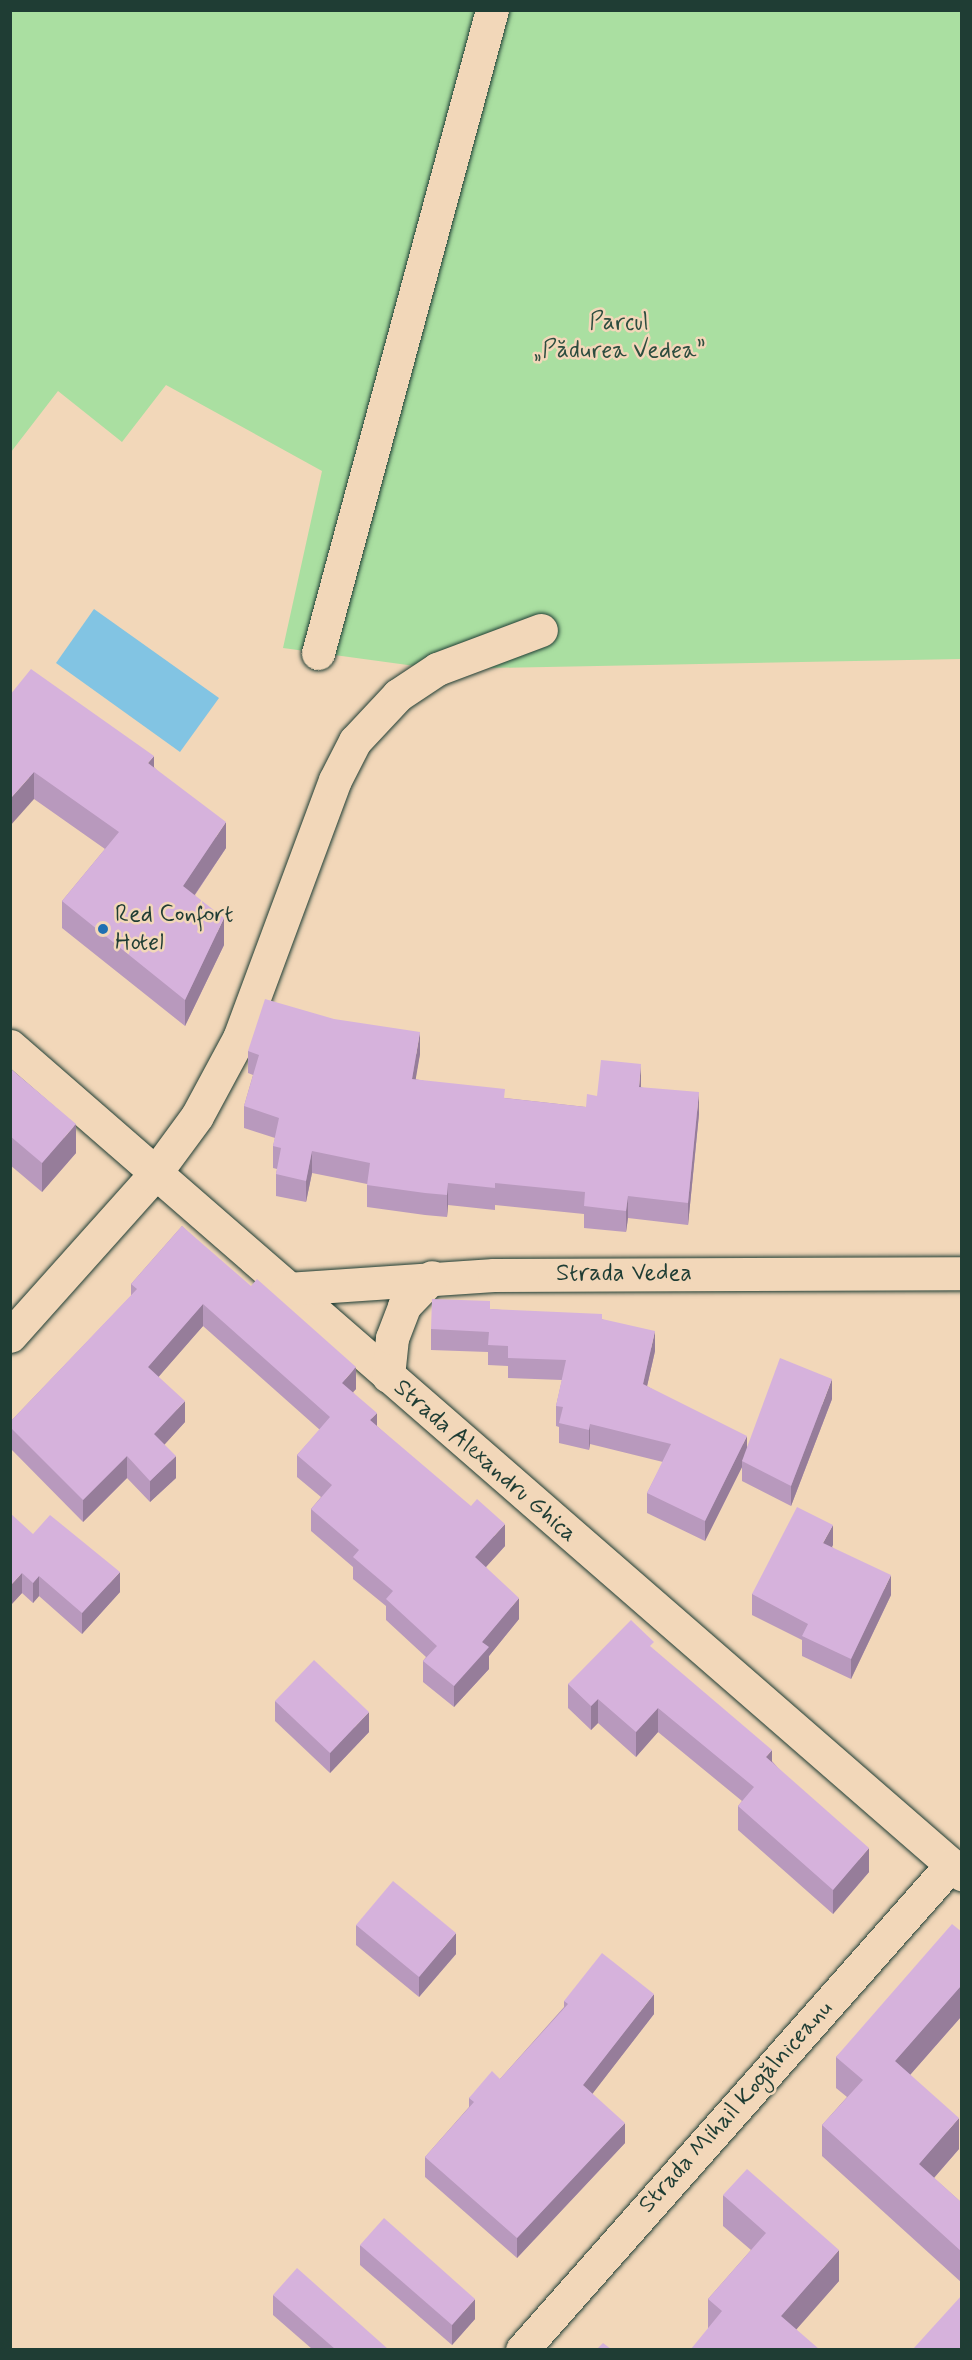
<!DOCTYPE html>
<meta charset="utf-8">
<style>
body{margin:0}
#map{position:relative;width:972px;height:2360px;overflow:hidden;background:#f2d7b9;font-family:Mynerve,sans-serif}
div>[style]{position:absolute}
.green>*{inset:0;background:#aadfa1}
.water>*{inset:0;background:#82c4e3}
.roads{filter:drop-shadow(0 0 2px #1f3d34) drop-shadow(0 0 2px #1f3d34)}
.street>*{height:33px;margin:-16.5px;padding:0 16.5px;transform-origin:16.5px;border-radius:16.5px;background:#f2d7b9}
.wall>*{inset:0;background:#b899bd}
.shaded-wall>*{inset:0;background:#967d9a}
.building>*{inset:0;background:#d6b2dc}
.dots>*{width:16px;height:16px;translate:-50% -50%;box-sizing:border-box;border:3px solid #f2d7b9;border-radius:50%}
span{translate:-50% -50%;white-space:nowrap;text-align:center;line-height:1.15;-webkit-text-stroke:5px #f2d7b9;paint-order:stroke}
.park-label{font-size:24px;color:#2d4d3f}
.poi-label{font-size:24px;color:#1f3d34}
.left{translate:0 -50%;text-align:left}
.street-label{font-size:24px;color:#1f3d34}
.frame{position:absolute;inset:0;border:12px solid #1f3d34;pointer-events:none}
</style>
<div id="map">
<div class="green">
<div style="clip-path:polygon(11px 11px,961px 11px,961px 659px,437px 669px,283px 648px,322px 471px,166px 385px,122px 442px,58px 391px,11px 452px)"></div>
</div>
<div class="water">
<div style="clip-path:polygon(94px 609px,219px 698px,180px 752px,56px 663px)"></div>
</div>
<div class="roads">
<div class="street">
<div style="left:318px;top:653px;width:666px;rotate:-74.86deg"></div>
<div style="left:10px;top:1046px;width:1262px;rotate:41.02deg"></div>
<div style="left:287px;top:1289px;width:207px;rotate:-3.9deg"></div>
<div style="left:494px;top:1275px;width:468px;rotate:-0.2deg"></div>
<div style="left:10px;top:1336px;width:215px;rotate:-48.2deg"></div>
<div style="left:153px;top:1176px;width:74px;rotate:-53.7deg"></div>
<div style="left:197px;top:1116px;width:89px;rotate:-61.7deg"></div>
<div style="left:239px;top:1038px;width:275px;rotate:-69.6deg"></div>
<div style="left:335px;top:780px;width:44px;rotate:-62.9deg"></div>
<div style="left:355px;top:741px;width:63px;rotate:-46.9deg"></div>
<div style="left:398px;top:695px;width:47px;rotate:-33.7deg"></div>
<div style="left:437px;top:669px;width:111px;rotate:-20.6deg"></div>
<div style="left:388px;top:1376px;width:38px;rotate:-84deg"></div>
<div style="left:392px;top:1338px;width:34px;rotate:-69deg"></div>
<div style="left:404px;top:1306px;width:40px;rotate:-46deg"></div>
<div style="left:522px;top:2350px;width:648px;rotate:-48.51deg"></div>
</div>
</div>
<div class="wall">
<div style="clip-path:polygon(10px 695px,154px 767px,226px 848px,195px 895px,224px 945px,185px 1026px,62px 928px,62px 901px,105px 849px,34px 799px)"></div>
<div style="clip-path:polygon(248px 1051px,420px 1054px,415px 1079px,505px 1098px,586px 1107px,597px 1096px,641px 1087px,699px 1114px,688px 1225px,628px 1218px,626px 1232px,584px 1228px,584px 1214px,495px 1205px,495px 1210px,448px 1205px,447px 1217px,425px 1215px,367px 1207px,367px 1184px,312px 1173px,306px 1202px,276px 1196px,276px 1174px,277px 1169px,273px 1168px,273px 1146px,275px 1138px,244px 1128px,244px 1106px,253px 1075px,248px 1073px)"></div>
<div style="clip-path:polygon(10px 1068px,76px 1153px,42px 1192px,10px 1165px)"></div>
<div style="clip-path:polygon(182px 1226px,356px 1389px,353px 1392px,377px 1426px,505px 1546px,486px 1567px,519px 1619px,489px 1656px,489px 1669px,454px 1707px,423px 1682px,423px 1661px,426px 1657px,386px 1620px,386px 1606px,353px 1579px,353px 1567px,311px 1531px,311px 1509px,321px 1497px,297px 1477px,297px 1455px,320px 1430px,203px 1326px,158px 1377px,185px 1422px,164px 1445px,176px 1478px,150px 1502px,127px 1478px,83px 1522px,10px 1448px,10px 1422px,131px 1296px,131px 1284px)"></div>
<div style="clip-path:polygon(490px 1309px,602px 1319px,655px 1351px,647px 1386px,747px 1447px,832px 1399px,791px 1506px,742px 1481px,742px 1467px,705px 1541px,647px 1513px,647px 1493px,663px 1462px,590px 1444px,589px 1450px,559px 1443px,559px 1427px,556px 1426px,556px 1406px,562px 1380px,508px 1378px,508px 1366px,488px 1365px,488px 1352px,431px 1350px,431px 1329px)"></div>
<div style="clip-path:polygon(33px 1534px,120px 1592px,82px 1634px,39px 1596px,33px 1603px,22px 1593px,10px 1606px)"></div>
<div style="clip-path:polygon(833px 1545px,832px 1547px,891px 1595px,851px 1679px,802px 1656px,802px 1640px,752px 1615px,752px 1594px)"></div>
<div style="clip-path:polygon(654px 1650px,772px 1761px,869px 1872px,833px 1914px,738px 1830px,738px 1806px,742px 1801px,658px 1732px,636px 1757px,598px 1723px,591px 1730px,568px 1708px,568px 1684px)"></div>
<div style="clip-path:polygon(275px 1701px,369px 1732px,330px 1773px,275px 1721px)"></div>
<div style="clip-path:polygon(356px 1925px,456px 1954px,419px 1997px,356px 1945px)"></div>
<div style="clip-path:polygon(962px 1932px,962px 2019px,960px 2018px,910px 2075px,959px 2149px,934px 2178px,962px 2203px,962px 2283px,822px 2156px,822px 2125px,847px 2097px,836px 2088px,836px 2057px)"></div>
<div style="clip-path:polygon(564px 2001px,654px 2014px,592px 2094px,625px 2143px,517px 2258px,425px 2177px,425px 2157px,469px 2107px,469px 2098px,500px 2079px,564px 2007px)"></div>
<div style="clip-path:polygon(723px 2195px,839px 2281px,796px 2329px,708px 2329px,708px 2299px,751px 2250px,723px 2226px)"></div>
<div style="clip-path:polygon(360px 2245px,475px 2319px,452px 2345px,360px 2265px)"></div>
<div style="clip-path:polygon(273px 2295px,388px 2349px,312px 2349px,273px 2315px)"></div>
</div>
<div class="shaded-wall">
<div style="clip-path:polygon(154px 756px,154px 782px,148px 763px)"></div>
<div style="clip-path:polygon(34px 772px,34px 799px,10px 826px,10px 799px)"></div>
<div style="clip-path:polygon(226px 822px,226px 848px,183px 912px,183px 886px)"></div>
<div style="clip-path:polygon(224px 918px,224px 945px,185px 1026px,185px 1000px)"></div>
<div style="clip-path:polygon(420px 1032px,420px 1054px,412px 1101px,412px 1079px)"></div>
<div style="clip-path:polygon(641px 1064px,641px 1086px,639px 1108px,639px 1087px)"></div>
<div style="clip-path:polygon(699px 1092px,699px 1114px,688px 1225px,688px 1203px)"></div>
<div style="clip-path:polygon(76px 1124px,76px 1153px,42px 1192px,42px 1163px)"></div>
<div style="clip-path:polygon(312px 1151px,312px 1173px,306px 1202px,306px 1181px)"></div>
<div style="clip-path:polygon(448px 1183px,448px 1205px,447px 1217px,447px 1195px)"></div>
<div style="clip-path:polygon(628px 1196px,628px 1218px,626px 1232px,626px 1211px)"></div>
<div style="clip-path:polygon(203px 1304px,203px 1326px,148px 1389px,148px 1367px)"></div>
<div style="clip-path:polygon(655px 1331px,655px 1351px,643px 1404px,643px 1384px)"></div>
<div style="clip-path:polygon(356px 1367px,356px 1389px,342px 1404px,342px 1383px)"></div>
<div style="clip-path:polygon(832px 1379px,832px 1399px,791px 1506px,791px 1486px)"></div>
<div style="clip-path:polygon(185px 1401px,185px 1422px,154px 1456px,154px 1434px)"></div>
<div style="clip-path:polygon(377px 1413px,377px 1434px,370px 1420px)"></div>
<div style="clip-path:polygon(590px 1424px,590px 1444px,589px 1450px,589px 1430px)"></div>
<div style="clip-path:polygon(747px 1436px,747px 1456px,742px 1461px,742px 1467px,705px 1541px,705px 1521px)"></div>
<div style="clip-path:polygon(127px 1456px,127px 1478px,83px 1522px,83px 1500px)"></div>
<div style="clip-path:polygon(176px 1456px,176px 1478px,150px 1502px,150px 1481px)"></div>
<div style="clip-path:polygon(505px 1524px,505px 1546px,475px 1579px,475px 1557px)"></div>
<div style="clip-path:polygon(833px 1525px,833px 1545px,823px 1563px,823px 1543px)"></div>
<div style="clip-path:polygon(120px 1572px,120px 1592px,82px 1634px,82px 1613px)"></div>
<div style="clip-path:polygon(22px 1573px,22px 1593px,10px 1606px,10px 1586px)"></div>
<div style="clip-path:polygon(891px 1575px,891px 1595px,851px 1679px,851px 1659px)"></div>
<div style="clip-path:polygon(39px 1576px,39px 1596px,33px 1603px,33px 1583px)"></div>
<div style="clip-path:polygon(519px 1598px,519px 1619px,489px 1656px,489px 1669px,454px 1707px,454px 1686px,482px 1642px)"></div>
<div style="clip-path:polygon(598px 1699px,598px 1723px,591px 1730px,591px 1706px)"></div>
<div style="clip-path:polygon(658px 1708px,658px 1732px,636px 1757px,636px 1732px)"></div>
<div style="clip-path:polygon(369px 1712px,369px 1732px,330px 1773px,330px 1753px)"></div>
<div style="clip-path:polygon(772px 1750px,772px 1774px,766px 1757px)"></div>
<div style="clip-path:polygon(869px 1848px,869px 1872px,833px 1914px,833px 1890px)"></div>
<div style="clip-path:polygon(456px 1933px,456px 1954px,419px 1997px,419px 1977px)"></div>
<div style="clip-path:polygon(960px 1987px,960px 2018px,895px 2092px,895px 2061px)"></div>
<div style="clip-path:polygon(654px 1994px,654px 2014px,583px 2106px,583px 2085px)"></div>
<div style="clip-path:polygon(959px 2118px,959px 2149px,919px 2195px,919px 2164px)"></div>
<div style="clip-path:polygon(625px 2123px,625px 2143px,517px 2258px,517px 2238px)"></div>
<div style="clip-path:polygon(839px 2250px,839px 2281px,781px 2347px,781px 2316px)"></div>
<div style="clip-path:polygon(475px 2299px,475px 2319px,452px 2345px,452px 2325px)"></div>
</div>
<div class="building">
<div style="clip-path:polygon(31px 669px,154px 756px,148px 763px,226px 822px,183px 886px,224px 918px,185px 1000px,62px 901px,119px 832px,34px 772px,10px 799px,10px 695px)"></div>
<div style="clip-path:polygon(265px 999px,334px 1019px,420px 1032px,412px 1079px,505px 1089px,504px 1098px,586px 1107px,587px 1094px,597px 1096px,601px 1060px,641px 1064px,639px 1087px,699px 1092px,688px 1203px,628px 1196px,626px 1211px,584px 1206px,585px 1192px,495px 1183px,495px 1188px,448px 1183px,447px 1195px,425px 1193px,367px 1185px,370px 1163px,312px 1151px,306px 1181px,276px 1174px,281px 1148px,273px 1146px,279px 1118px,244px 1106px,259px 1055px,248px 1051px)"></div>
<div style="clip-path:polygon(10px 1068px,76px 1124px,42px 1163px,10px 1136px)"></div>
<div style="clip-path:polygon(182px 1226px,251px 1286px,257px 1279px,356px 1367px,342px 1383px,377px 1413px,370px 1420px,471px 1506px,477px 1499px,505px 1524px,475px 1557px,519px 1598px,482px 1642px,489px 1647px,454px 1686px,423px 1661px,437px 1646px,386px 1599px,393px 1591px,353px 1557px,359px 1550px,311px 1509px,332px 1485px,297px 1455px,330px 1417px,203px 1304px,148px 1367px,185px 1401px,154px 1434px,176px 1456px,150px 1481px,127px 1456px,83px 1500px,10px 1427px,10px 1422px,137px 1289px,131px 1284px)"></div>
<div style="clip-path:polygon(432px 1299px,490px 1301px,490px 1309px,602px 1314px,602px 1319px,655px 1331px,643px 1384px,747px 1436px,705px 1521px,647px 1493px,671px 1444px,590px 1424px,589px 1430px,559px 1423px,563px 1407px,556px 1406px,566px 1360px,508px 1358px,508px 1346px,488px 1345px,489px 1332px,431px 1329px)"></div>
<div style="clip-path:polygon(780px 1358px,832px 1379px,791px 1486px,742px 1461px)"></div>
<div style="clip-path:polygon(797px 1507px,833px 1525px,823px 1543px,891px 1575px,851px 1659px,802px 1636px,808px 1624px,752px 1594px)"></div>
<div style="clip-path:polygon(10px 1513px,33px 1534px,50px 1515px,120px 1572px,82px 1613px,39px 1576px,33px 1583px,22px 1573px,10px 1586px)"></div>
<div style="clip-path:polygon(631px 1620px,654px 1642px,650px 1646px,772px 1750px,766px 1757px,869px 1848px,833px 1890px,738px 1806px,754px 1787px,658px 1708px,636px 1732px,598px 1699px,591px 1706px,568px 1684px)"></div>
<div style="clip-path:polygon(314px 1660px,369px 1712px,330px 1753px,275px 1701px)"></div>
<div style="clip-path:polygon(393px 1881px,456px 1933px,419px 1977px,356px 1925px)"></div>
<div style="clip-path:polygon(952px 1924px,962px 1932px,962px 1988px,960px 1987px,895px 2061px,959px 2118px,919px 2164px,962px 2203px,962px 2252px,822px 2125px,863px 2080px,836px 2057px)"></div>
<div style="clip-path:polygon(602px 1953px,654px 1994px,583px 2085px,625px 2123px,517px 2238px,425px 2157px,474px 2102px,469px 2098px,492px 2071px,500px 2079px,568px 2004px,564px 2001px)"></div>
<div style="clip-path:polygon(747px 2169px,839px 2250px,781px 2316px,819px 2349px,691px 2349px,722px 2311px,708px 2299px,766px 2233px,723px 2195px)"></div>
<div style="clip-path:polygon(384px 2218px,475px 2299px,452px 2325px,360px 2245px)"></div>
<div style="clip-path:polygon(297px 2268px,388px 2349px,335px 2349px,273px 2295px)"></div>
<div style="clip-path:polygon(962px 2295px,962px 2349px,913px 2349px)"></div>
<div style="clip-path:polygon(603px 2343px,611px 2349px,597px 2349px)"></div>
</div>
<div class="dots">
<div style="left:103px;top:929px;background:#1f6fb2"></div>
</div>
<div class="park-label">
<span style="left:619px;top:337px">Parcul<br>„Pădurea Vedea”</span>
</div>
<div class="poi-label">
<span class="left" style="left:115px;top:929px">Red Confort<br>Hotel</span>
</div>
<div class="street-label">
<span style="left:624px;top:1274px">Strada Vedea</span>
<span style="left:485px;top:1461px;rotate:41deg">Strada Alexandru Ghica</span>
<span style="left:736px;top:2107px;rotate:-48deg">Strada Mihail Kogălniceanu</span>
</div>
<div class="frame"></div>
</div>
